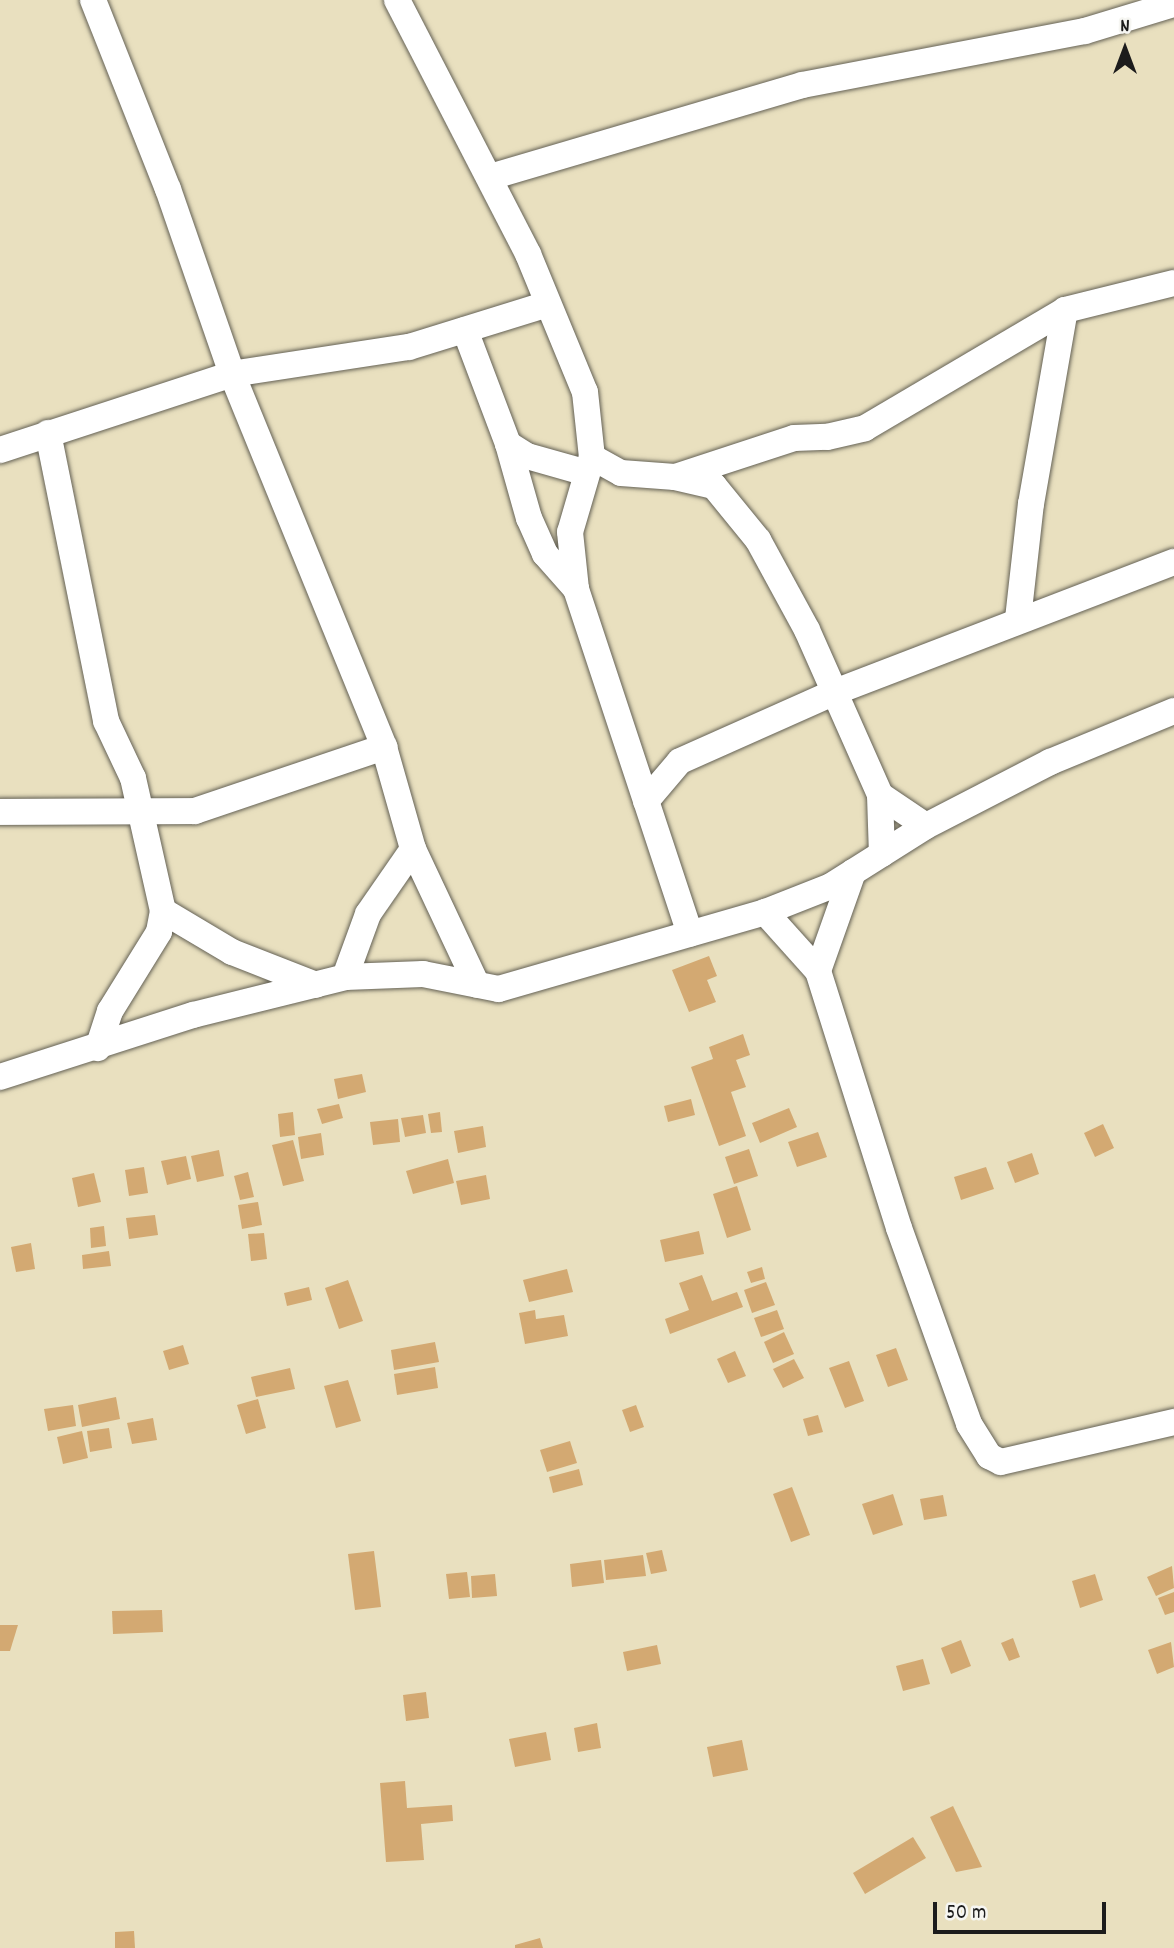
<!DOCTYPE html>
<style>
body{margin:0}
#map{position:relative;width:1174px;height:1948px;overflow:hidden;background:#e9e0bf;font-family:Dekko,sans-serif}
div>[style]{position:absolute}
.building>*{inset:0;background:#d3a972}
.roads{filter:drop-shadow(0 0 2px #646155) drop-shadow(0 0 2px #646155)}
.street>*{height:26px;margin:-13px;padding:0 13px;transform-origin:13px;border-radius:13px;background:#fff}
span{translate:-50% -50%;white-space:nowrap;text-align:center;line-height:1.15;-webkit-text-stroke:7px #f6f6f2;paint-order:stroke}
.north{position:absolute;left:1090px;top:14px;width:70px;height:70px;-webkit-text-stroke:5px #f6f6f2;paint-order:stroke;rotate:0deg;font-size:19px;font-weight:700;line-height:28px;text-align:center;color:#1c1c1c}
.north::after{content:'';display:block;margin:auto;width:24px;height:32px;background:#1c1c1c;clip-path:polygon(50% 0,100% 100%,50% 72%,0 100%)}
.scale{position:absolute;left:933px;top:1902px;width:173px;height:32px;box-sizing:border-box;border:4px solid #1c1c1c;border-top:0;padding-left:9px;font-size:21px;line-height:24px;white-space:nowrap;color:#1c1c1c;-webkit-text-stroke:5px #f6f6f2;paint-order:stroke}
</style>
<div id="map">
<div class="building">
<div style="clip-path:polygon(709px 956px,717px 976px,707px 980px,716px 1002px,689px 1012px,672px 970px)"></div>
<div style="clip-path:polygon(743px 1034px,750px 1055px,736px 1060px,746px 1087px,731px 1092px,746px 1136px,719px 1146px,691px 1067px,713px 1059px,709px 1047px)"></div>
<div style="clip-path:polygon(362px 1074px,366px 1092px,338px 1099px,334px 1079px)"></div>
<div style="clip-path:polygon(691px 1099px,695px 1115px,668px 1122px,664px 1106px)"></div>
<div style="clip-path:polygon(339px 1104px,343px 1118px,322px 1124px,317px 1109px)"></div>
<div style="clip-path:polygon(789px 1108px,797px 1127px,760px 1143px,752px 1123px)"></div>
<div style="clip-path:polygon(293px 1112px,295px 1135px,280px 1137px,278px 1114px)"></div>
<div style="clip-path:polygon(440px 1112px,442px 1132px,431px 1133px,428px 1114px)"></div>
<div style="clip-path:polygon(423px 1115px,426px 1133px,405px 1137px,401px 1118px)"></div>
<div style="clip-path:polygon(398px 1119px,400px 1142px,373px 1145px,370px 1122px)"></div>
<div style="clip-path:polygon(1103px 1124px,1114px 1148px,1095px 1157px,1084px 1133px)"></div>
<div style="clip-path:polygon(483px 1126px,486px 1147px,458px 1153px,454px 1131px)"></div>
<div style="clip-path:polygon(818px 1132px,827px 1157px,797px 1167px,788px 1142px)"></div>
<div style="clip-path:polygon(321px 1133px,324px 1155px,301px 1159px,298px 1137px)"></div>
<div style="clip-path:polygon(293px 1140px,304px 1181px,283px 1186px,272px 1145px)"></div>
<div style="clip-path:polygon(749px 1149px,758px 1176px,734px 1184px,725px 1157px)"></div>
<div style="clip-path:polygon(219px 1150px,224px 1176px,197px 1182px,191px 1156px)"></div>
<div style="clip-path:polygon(1032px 1153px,1039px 1174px,1015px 1183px,1007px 1162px)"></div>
<div style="clip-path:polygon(186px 1156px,191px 1179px,167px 1185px,161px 1161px)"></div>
<div style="clip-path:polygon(448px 1159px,454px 1183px,413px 1194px,406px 1171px)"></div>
<div style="clip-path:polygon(144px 1167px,148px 1193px,129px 1196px,125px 1170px)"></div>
<div style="clip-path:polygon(986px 1167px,994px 1189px,961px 1200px,954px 1177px)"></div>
<div style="clip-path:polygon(248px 1172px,254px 1197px,240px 1200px,234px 1176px)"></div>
<div style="clip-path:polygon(94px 1173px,101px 1202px,78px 1207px,72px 1178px)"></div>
<div style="clip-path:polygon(486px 1175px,490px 1199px,461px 1205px,456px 1181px)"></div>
<div style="clip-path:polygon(737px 1186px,751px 1230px,727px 1238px,713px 1194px)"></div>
<div style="clip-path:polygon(258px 1202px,262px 1225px,242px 1229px,238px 1205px)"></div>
<div style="clip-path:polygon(155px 1215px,158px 1235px,129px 1239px,126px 1218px)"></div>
<div style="clip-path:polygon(104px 1226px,106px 1246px,91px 1248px,90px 1228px)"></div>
<div style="clip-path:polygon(699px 1231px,704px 1254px,665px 1262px,660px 1240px)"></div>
<div style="clip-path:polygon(264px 1233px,267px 1259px,251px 1261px,248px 1234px)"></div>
<div style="clip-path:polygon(31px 1243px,35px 1269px,16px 1272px,11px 1247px)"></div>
<div style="clip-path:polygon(109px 1251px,111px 1266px,83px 1269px,82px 1255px)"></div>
<div style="clip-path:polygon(762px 1267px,765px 1279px,751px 1283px,747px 1272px)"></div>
<div style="clip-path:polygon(567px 1269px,573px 1292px,529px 1302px,523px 1280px)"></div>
<div style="clip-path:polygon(702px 1275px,712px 1301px,737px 1292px,743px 1307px,670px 1334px,665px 1319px,689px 1310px,679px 1283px)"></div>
<div style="clip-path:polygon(348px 1280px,363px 1321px,339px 1329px,325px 1288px)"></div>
<div style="clip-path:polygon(766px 1282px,775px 1305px,752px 1313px,744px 1290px)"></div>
<div style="clip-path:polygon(309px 1287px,312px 1300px,287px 1306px,284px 1293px)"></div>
<div style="clip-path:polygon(535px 1310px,536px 1319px,564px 1315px,568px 1336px,525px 1344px,519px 1313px)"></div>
<div style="clip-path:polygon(777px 1310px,784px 1329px,761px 1337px,754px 1318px)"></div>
<div style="clip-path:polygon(784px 1332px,794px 1354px,773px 1363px,764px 1342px)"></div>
<div style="clip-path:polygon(435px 1342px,439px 1362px,394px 1370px,391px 1350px)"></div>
<div style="clip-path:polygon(183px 1345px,189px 1364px,169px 1370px,163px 1351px)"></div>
<div style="clip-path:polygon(896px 1348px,908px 1380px,888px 1387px,876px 1355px)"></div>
<div style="clip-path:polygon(735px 1351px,746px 1376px,728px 1383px,717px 1359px)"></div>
<div style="clip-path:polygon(794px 1359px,804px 1378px,783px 1388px,773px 1369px)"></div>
<div style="clip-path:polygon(849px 1361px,864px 1401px,845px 1408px,829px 1368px)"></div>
<div style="clip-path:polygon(435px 1367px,438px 1388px,397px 1395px,394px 1374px)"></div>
<div style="clip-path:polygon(290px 1368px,295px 1389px,256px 1397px,251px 1377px)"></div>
<div style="clip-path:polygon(348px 1380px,361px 1421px,336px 1428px,324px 1386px)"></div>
<div style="clip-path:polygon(116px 1397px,120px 1419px,82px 1427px,78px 1405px)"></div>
<div style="clip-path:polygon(258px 1399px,266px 1428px,246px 1434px,237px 1405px)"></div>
<div style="clip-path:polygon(73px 1405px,76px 1426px,48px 1431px,44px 1409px)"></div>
<div style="clip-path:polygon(636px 1405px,644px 1427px,630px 1432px,622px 1410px)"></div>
<div style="clip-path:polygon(818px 1415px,823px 1432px,808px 1436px,803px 1419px)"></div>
<div style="clip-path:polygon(153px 1418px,157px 1440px,132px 1444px,127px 1423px)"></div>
<div style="clip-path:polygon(109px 1428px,112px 1448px,90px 1452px,87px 1431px)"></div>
<div style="clip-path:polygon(82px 1431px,88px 1458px,63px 1464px,57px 1437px)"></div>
<div style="clip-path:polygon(570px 1441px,577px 1463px,547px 1472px,540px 1450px)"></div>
<div style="clip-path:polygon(579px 1469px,583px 1485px,553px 1493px,549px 1477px)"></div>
<div style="clip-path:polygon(792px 1487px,810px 1535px,791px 1542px,773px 1494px)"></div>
<div style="clip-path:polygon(893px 1494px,903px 1525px,873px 1535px,862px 1504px)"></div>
<div style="clip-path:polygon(943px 1495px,947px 1516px,924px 1520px,920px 1499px)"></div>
<div style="clip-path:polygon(662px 1550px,667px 1571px,651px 1574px,646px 1553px)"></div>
<div style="clip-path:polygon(374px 1551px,381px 1607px,355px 1610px,348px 1554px)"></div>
<div style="clip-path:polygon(643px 1555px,646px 1576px,606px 1580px,604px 1560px)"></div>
<div style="clip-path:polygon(601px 1560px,604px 1583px,572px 1587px,570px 1564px)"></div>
<div style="clip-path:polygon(1172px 1566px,1174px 1588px,1156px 1596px,1147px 1577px)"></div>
<div style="clip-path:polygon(467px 1572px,470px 1597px,449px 1599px,446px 1574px)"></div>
<div style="clip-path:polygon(495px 1574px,497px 1596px,472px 1598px,471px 1576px)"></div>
<div style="clip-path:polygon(1095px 1574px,1103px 1600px,1080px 1608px,1072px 1581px)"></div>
<div style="clip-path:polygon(1174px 1592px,1174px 1612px,1165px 1615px,1158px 1598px)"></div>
<div style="clip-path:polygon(162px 1610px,163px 1632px,113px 1634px,112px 1611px)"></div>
<div style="clip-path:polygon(0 1625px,18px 1625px,10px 1651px,0 1651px)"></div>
<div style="clip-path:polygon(1013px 1638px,1020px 1657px,1009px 1661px,1001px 1643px)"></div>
<div style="clip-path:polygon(961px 1640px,971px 1666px,951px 1674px,941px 1648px)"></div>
<div style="clip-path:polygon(1171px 1642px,1174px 1667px,1157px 1674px,1148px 1650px)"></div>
<div style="clip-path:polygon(657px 1645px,661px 1664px,627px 1671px,623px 1652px)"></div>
<div style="clip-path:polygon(923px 1659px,930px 1684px,903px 1691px,896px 1666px)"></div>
<div style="clip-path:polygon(426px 1692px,429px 1718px,406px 1721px,403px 1695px)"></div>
<div style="clip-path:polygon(597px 1723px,601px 1748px,578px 1752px,574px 1728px)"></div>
<div style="clip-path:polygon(546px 1732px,551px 1760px,515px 1767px,509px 1739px)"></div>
<div style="clip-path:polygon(742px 1740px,748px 1770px,713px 1777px,707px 1747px)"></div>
<div style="clip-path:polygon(405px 1781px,407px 1808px,452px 1805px,453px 1821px,421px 1824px,424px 1860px,386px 1862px,380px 1783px)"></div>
<div style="clip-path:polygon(953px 1806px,982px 1867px,956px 1872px,930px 1817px)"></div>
<div style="clip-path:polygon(913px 1837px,926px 1858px,865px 1894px,853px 1873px)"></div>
<div style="clip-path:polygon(134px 1931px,135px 1948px,115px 1948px,115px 1932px)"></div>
<div style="clip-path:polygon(540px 1938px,543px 1948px,515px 1948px,515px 1945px)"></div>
</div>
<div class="roads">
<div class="street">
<div style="left:93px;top:0;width:203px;rotate:68.4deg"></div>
<div style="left:168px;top:189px;width:196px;rotate:70.9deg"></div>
<div style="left:232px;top:374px;width:403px;rotate:67.8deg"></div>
<div style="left:384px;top:747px;width:106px;rotate:74.1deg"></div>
<div style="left:413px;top:849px;width:150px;rotate:64.8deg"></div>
<div style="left:397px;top:0;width:286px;rotate:62.7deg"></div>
<div style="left:528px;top:254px;width:149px;rotate:67.6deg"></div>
<div style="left:585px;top:392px;width:65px;rotate:83.9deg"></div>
<div style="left:592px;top:457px;width:78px;rotate:106.3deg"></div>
<div style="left:570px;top:532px;width:57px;rotate:84deg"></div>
<div style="left:576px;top:589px;width:363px;rotate:71.7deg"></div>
<div style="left:490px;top:177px;width:325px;rotate:-16.4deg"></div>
<div style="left:802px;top:85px;width:288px;rotate:-10.8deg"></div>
<div style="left:1085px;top:31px;width:93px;rotate:-16.9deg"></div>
<div style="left:465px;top:330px;width:122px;rotate:69.3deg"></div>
<div style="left:508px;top:444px;width:77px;rotate:74.2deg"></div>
<div style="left:529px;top:518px;width:39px;rotate:66deg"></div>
<div style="left:545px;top:554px;width:47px;rotate:48.5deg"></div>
<div style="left:48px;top:433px;width:294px;rotate:78.6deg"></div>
<div style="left:106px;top:721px;width:63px;rotate:64.7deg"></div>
<div style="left:133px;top:778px;width:136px;rotate:77.3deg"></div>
<div style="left:163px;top:911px;width:21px;rotate:101deg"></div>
<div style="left:159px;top:932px;width:93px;rotate:121.8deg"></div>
<div style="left:110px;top:1011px;width:39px;rotate:108deg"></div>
<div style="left:508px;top:444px;width:22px;rotate:32deg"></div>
<div style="left:527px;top:456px;width:62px;rotate:15.8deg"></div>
<div style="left:0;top:450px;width:244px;rotate:-18.1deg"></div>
<div style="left:232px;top:374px;width:179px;rotate:-8.7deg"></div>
<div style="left:409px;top:347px;width:145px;rotate:-17.2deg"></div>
<div style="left:592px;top:457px;width:33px;rotate:29deg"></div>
<div style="left:621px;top:473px;width:54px;rotate:4.2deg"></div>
<div style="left:675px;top:477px;width:40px;rotate:13deg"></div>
<div style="left:714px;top:486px;width:70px;rotate:50.8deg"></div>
<div style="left:758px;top:540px;width:102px;rotate:61.4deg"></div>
<div style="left:807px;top:630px;width:180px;rotate:66.1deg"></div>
<div style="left:880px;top:795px;width:59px;rotate:88.1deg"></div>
<div style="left:675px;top:477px;width:125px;rotate:-18.1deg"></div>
<div style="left:794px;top:438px;width:33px;rotate:-2deg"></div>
<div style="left:827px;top:437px;width:39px;rotate:-13deg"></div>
<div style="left:865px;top:428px;width:232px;rotate:-30.5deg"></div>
<div style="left:1065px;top:310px;width:112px;rotate:-13.9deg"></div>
<div style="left:1018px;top:619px;width:116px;rotate:-83.6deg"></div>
<div style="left:1031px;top:504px;width:197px;rotate:-80.1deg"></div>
<div style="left:880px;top:795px;width:55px;rotate:34deg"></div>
<div style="left:646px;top:801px;width:52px;rotate:-49.6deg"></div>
<div style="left:680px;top:761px;width:170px;rotate:-24deg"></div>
<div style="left:835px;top:692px;width:363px;rotate:-21deg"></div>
<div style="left:0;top:812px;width:195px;rotate:-0.3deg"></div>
<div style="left:195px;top:811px;width:200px;rotate:-18.7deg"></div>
<div style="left:163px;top:911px;width:80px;rotate:30.7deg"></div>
<div style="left:232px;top:952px;width:90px;rotate:21.4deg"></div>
<div style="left:765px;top:912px;width:79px;rotate:48.1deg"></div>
<div style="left:818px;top:971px;width:269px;rotate:72.5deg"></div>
<div style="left:899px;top:1228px;width:208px;rotate:70.3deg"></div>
<div style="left:969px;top:1424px;width:38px;rotate:58deg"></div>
<div style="left:989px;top:1456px;width:13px;rotate:27deg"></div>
<div style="left:1001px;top:1462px;width:178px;rotate:-13deg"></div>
<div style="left:818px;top:971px;width:105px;rotate:-70.5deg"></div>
<div style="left:345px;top:977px;width:67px;rotate:-69.9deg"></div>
<div style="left:368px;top:914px;width:79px;rotate:-55.3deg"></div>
<div style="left:0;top:1077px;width:203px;rotate:-17.8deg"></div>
<div style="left:193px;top:1015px;width:157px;rotate:-14deg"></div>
<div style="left:345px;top:977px;width:78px;rotate:-2.2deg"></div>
<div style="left:423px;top:974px;width:77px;rotate:11.2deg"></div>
<div style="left:499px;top:989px;width:277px;rotate:-16.1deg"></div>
<div style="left:765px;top:912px;width:71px;rotate:-21.5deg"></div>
<div style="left:831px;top:886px;width:112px;rotate:-32.3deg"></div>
<div style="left:926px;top:826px;width:140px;rotate:-27.3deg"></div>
<div style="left:1050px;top:762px;width:134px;rotate:-22.4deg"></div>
</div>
</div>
<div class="north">N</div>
<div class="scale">50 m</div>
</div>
